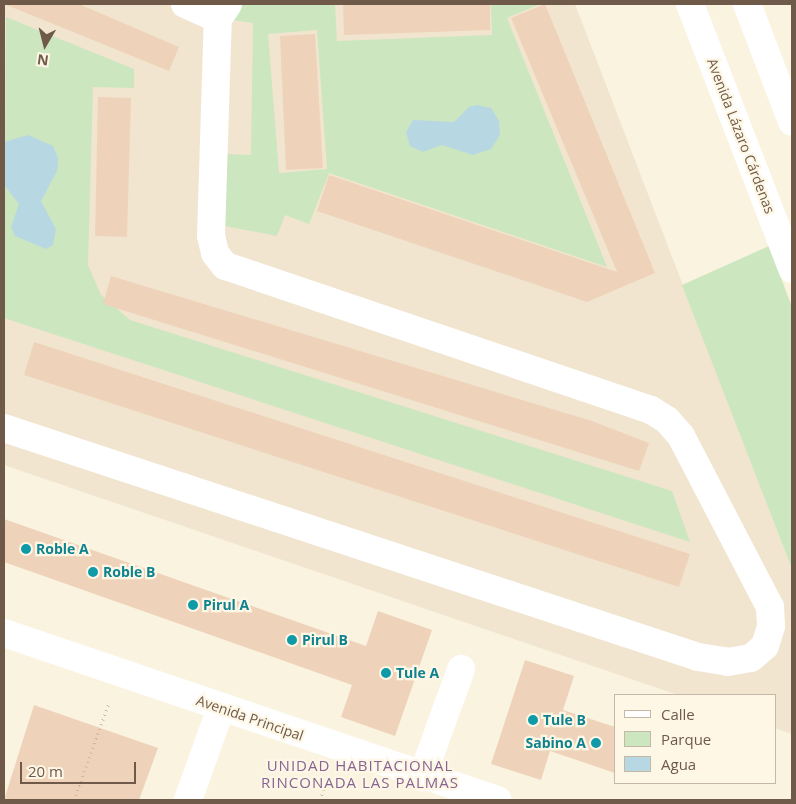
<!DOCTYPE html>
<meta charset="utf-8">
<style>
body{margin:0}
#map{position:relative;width:796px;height:804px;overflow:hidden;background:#faf3e0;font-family:"Open Sans",sans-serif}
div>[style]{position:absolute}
.residential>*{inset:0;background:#f1e5cf}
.green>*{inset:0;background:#cce6c0}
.water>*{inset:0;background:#b7d8e2}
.building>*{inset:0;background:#eed3ba}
.path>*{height:3px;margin-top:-1.5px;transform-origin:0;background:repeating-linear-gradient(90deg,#d2b79e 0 1px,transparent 0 5px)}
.minor>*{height:28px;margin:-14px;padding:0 14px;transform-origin:14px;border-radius:14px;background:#fff}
.secondary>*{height:28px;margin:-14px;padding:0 14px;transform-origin:14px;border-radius:14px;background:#fff}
.dots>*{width:14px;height:14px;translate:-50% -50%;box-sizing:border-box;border:2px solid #fef7e6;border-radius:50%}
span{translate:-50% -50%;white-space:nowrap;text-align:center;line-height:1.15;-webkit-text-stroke:4.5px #fef7e6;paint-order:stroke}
.street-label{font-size:14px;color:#6f5a49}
.culture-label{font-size:14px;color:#0d838f;font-weight:700}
.left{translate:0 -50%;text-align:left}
.right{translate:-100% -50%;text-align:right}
.neighbourhood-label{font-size:15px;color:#876592;letter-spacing:1px}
.frame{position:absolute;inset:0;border:5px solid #6f5a49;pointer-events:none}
.legend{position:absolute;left:614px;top:694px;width:162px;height:90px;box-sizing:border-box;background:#fef7e6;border:1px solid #c5b8a7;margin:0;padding:6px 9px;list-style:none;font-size:15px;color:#6f5a49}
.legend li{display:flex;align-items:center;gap:10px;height:25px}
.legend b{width:25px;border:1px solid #c5b8a7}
.north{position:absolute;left:20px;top:20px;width:50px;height:50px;-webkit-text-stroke:4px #fef7e6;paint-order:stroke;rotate:188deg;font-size:14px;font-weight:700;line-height:20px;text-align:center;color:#6f5a49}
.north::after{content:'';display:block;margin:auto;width:18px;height:22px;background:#6f5a49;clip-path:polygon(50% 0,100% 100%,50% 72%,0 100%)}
.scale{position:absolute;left:20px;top:762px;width:116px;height:22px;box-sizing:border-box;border:2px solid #6f5a49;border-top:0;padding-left:6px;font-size:15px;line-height:18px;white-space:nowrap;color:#6f5a49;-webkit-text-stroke:4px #fef7e6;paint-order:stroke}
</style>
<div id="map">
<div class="residential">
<div style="clip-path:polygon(4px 4px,575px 4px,792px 569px,792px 734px,775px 728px,775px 695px,678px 695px,4px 465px)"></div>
</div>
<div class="green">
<div style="clip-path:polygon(evenodd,242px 4px,335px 4px,337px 41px,492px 35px,491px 4px,540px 4px,507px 18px,607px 267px,329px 173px,309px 224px,285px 215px,277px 236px,225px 226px,226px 154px,251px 155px,253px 23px,232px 20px,242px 4px,317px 30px,327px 169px,279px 173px,268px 34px,317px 30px)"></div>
<div style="clip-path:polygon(6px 17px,134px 69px,134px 88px,93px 87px,88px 265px,101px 295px,130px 320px,672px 491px,690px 542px,4px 318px)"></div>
<div style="clip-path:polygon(769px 246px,792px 307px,792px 569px,682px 285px)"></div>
</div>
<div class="water">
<div style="clip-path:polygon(477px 105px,491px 108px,499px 121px,500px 135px,491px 149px,473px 155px,442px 145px,423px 152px,410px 146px,406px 132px,413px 120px,454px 122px,469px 107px)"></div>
<div style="clip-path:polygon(28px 135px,53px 146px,58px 158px,57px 171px,41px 201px,56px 229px,53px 245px,46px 249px,15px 236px,11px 227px,19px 204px,4px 185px,4px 142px)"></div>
</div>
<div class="building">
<div style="clip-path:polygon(4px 4px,79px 4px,179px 47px,169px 71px)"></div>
<div style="clip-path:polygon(343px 4px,490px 4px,490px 30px,344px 35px)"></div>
<div style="clip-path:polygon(545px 4px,655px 273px,587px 302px,317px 211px,329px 175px,617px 272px,511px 18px)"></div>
<div style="clip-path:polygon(315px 34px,323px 168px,286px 170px,280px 36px)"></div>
<div style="clip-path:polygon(98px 97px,131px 98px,127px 237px,95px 236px)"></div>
<div style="clip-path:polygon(111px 276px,592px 421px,649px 443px,639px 471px,103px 304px)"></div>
<div style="clip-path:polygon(34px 342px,690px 554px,679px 587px,24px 375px)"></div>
<div style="clip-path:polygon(4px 519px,366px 646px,378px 611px,432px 630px,395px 736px,341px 717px,352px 685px,4px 562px)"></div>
<div style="clip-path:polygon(525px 660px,574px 676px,563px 710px,615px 727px,615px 773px,550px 751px,541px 780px,491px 764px)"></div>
<div style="clip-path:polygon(34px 705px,158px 748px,139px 800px,4px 800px)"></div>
</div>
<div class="path">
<div style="left:74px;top:800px;width:103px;rotate:-70.2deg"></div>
<div style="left:320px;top:800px;width:24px;rotate:-71deg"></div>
</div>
<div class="minor">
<div style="left:185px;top:4px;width:36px;rotate:24deg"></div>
<div style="left:4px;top:428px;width:731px;rotate:18.26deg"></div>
<div style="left:698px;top:657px;width:30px;rotate:9deg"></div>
<div style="left:728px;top:662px;width:23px;rotate:-10deg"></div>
<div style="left:751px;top:658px;width:18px;rotate:-41deg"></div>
<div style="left:765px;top:646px;width:21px;rotate:-73deg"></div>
<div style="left:771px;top:626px;width:19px;rotate:-93deg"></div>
<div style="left:770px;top:607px;width:193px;rotate:-117.5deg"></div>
<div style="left:681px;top:436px;width:21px;rotate:-131deg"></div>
<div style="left:667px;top:420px;width:19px;rotate:-148deg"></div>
<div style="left:651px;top:410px;width:450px;rotate:-161.3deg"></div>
<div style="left:225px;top:266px;width:16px;rotate:-128deg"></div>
<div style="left:215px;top:253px;width:17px;rotate:-103deg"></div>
<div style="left:211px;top:236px;width:217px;rotate:-88.2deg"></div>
<div style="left:218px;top:19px;width:18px;rotate:-56deg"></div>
<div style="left:4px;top:633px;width:521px;rotate:18.71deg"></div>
<div style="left:422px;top:777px;width:115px;rotate:-70.1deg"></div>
<div style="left:188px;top:800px;width:98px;rotate:-70.3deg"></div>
</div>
<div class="secondary">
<div style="left:690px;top:4px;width:284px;rotate:68.9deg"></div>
<div style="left:747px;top:4px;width:126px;rotate:69.1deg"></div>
</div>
<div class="dots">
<div style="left:26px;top:549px;background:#0f9aa8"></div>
<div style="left:93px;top:572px;background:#0f9aa8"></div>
<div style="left:193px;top:605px;background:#0f9aa8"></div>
<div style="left:292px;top:640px;background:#0f9aa8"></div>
<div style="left:386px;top:673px;background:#0f9aa8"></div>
<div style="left:533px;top:720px;background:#0f9aa8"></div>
<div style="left:596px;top:743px;background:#0f9aa8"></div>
</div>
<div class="street-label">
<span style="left:741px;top:136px;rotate:69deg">Avenida Lázaro Cárdenas</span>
<span style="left:250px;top:718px;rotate:19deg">Avenida Principal</span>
</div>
<div class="culture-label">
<span class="left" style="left:36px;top:549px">Roble A</span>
<span class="left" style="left:103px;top:572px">Roble B</span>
<span class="left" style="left:203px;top:605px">Pirul A</span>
<span class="left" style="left:302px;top:640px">Pirul B</span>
<span class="left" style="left:396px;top:673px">Tule A</span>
<span class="left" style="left:543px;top:720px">Tule B</span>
<span class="right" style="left:586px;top:743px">Sabino A</span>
</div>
<div class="neighbourhood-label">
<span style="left:360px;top:774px">UNIDAD HABITACIONAL<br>RINCONADA LAS PALMAS</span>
</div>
<div class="frame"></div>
<ul class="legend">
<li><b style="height:6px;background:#fff"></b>Calle</li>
<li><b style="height:14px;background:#cce6c0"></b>Parque</li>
<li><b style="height:14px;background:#b7d8e2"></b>Agua</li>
</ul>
<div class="north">N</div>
<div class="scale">20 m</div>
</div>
